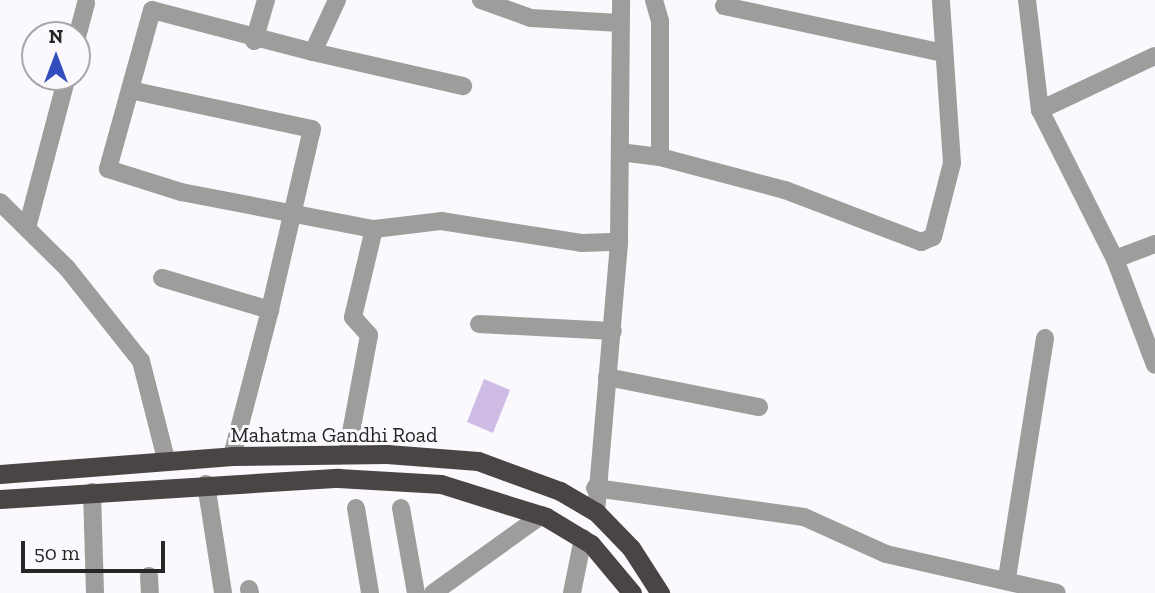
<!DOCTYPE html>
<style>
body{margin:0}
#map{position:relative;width:1155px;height:593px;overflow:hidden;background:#fbf9fd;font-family:"Zilla Slab",serif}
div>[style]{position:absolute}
.building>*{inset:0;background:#cebce5}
.minor>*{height:18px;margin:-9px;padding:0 9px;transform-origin:9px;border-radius:9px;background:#9f9d9c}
.trunk>*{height:19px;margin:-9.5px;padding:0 9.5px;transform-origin:9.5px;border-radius:9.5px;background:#494544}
span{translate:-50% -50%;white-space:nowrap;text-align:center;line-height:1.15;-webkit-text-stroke:6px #fbf9fd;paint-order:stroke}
.street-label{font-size:21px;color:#262627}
.north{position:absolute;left:21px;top:21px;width:70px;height:70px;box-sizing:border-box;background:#fbf9fd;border:2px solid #a6a5a7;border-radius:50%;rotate:0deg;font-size:19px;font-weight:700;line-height:28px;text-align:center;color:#262627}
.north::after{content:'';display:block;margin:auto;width:24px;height:32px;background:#334dbe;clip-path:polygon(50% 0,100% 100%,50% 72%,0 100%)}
.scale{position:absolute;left:21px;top:541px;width:144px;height:32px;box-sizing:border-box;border:4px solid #262627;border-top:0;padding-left:9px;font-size:21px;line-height:24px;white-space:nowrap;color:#262627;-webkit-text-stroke:5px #fbf9fd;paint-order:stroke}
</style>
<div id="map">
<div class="building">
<div style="clip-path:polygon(484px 379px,510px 390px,493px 433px,467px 422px)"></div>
</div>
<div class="minor">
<div style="left:337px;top:0;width:57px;rotate:114.8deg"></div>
<div style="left:313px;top:52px;width:166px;rotate:-165.4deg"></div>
<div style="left:152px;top:10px;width:165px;rotate:105.5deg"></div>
<div style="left:108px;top:169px;width:77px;rotate:17.5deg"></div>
<div style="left:181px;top:192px;width:197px;rotate:10.9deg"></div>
<div style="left:374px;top:229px;width:67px;rotate:-6.8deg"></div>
<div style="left:441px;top:221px;width:142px;rotate:8.9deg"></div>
<div style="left:581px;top:243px;width:38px;rotate:-2deg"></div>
<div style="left:481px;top:0;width:53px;rotate:19.8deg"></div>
<div style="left:531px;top:18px;width:89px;rotate:3.2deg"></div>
<div style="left:654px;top:0;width:22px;rotate:74deg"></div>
<div style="left:660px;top:21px;width:136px;rotate:90deg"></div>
<div style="left:660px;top:157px;width:129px;rotate:14.8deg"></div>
<div style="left:785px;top:190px;width:146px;rotate:20.9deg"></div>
<div style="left:921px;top:242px;width:13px;rotate:-23deg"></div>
<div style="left:933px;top:237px;width:76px;rotate:-75.6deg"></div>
<div style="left:952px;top:163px;width:163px;rotate:-93.9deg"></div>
<div style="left:1027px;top:0;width:111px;rotate:83.3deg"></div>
<div style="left:1040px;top:110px;width:167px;rotate:63.3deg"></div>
<div style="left:1115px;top:259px;width:113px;rotate:69.3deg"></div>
<div style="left:724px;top:6px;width:225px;rotate:12.1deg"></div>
<div style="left:77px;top:37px;width:35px;rotate:-75deg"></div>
<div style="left:254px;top:41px;width:43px;rotate:-73.7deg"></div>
<div style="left:313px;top:52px;width:154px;rotate:12.8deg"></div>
<div style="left:130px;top:90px;width:186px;rotate:12.1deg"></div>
<div style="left:312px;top:129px;width:186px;rotate:103.1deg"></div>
<div style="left:1040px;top:110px;width:127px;rotate:-25.2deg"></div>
<div style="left:620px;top:152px;width:40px;rotate:7.1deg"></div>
<div style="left:0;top:202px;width:94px;rotate:44.6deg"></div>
<div style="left:67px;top:268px;width:119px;rotate:51.5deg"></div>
<div style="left:141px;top:361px;width:101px;rotate:75.7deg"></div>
<div style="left:27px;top:228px;width:156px;rotate:-75.2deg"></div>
<div style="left:1115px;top:259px;width:43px;rotate:-20.6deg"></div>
<div style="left:162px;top:278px;width:113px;rotate:16.5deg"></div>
<div style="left:270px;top:310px;width:151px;rotate:104.6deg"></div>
<div style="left:479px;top:324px;width:134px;rotate:3deg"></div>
<div style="left:607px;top:377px;width:155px;rotate:11.2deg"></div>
<div style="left:347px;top:454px;width:121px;rotate:-79.5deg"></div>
<div style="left:369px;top:335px;width:24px;rotate:-132deg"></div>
<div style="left:353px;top:317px;width:90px;rotate:-76.6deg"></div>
<div style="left:206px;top:484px;width:110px;rotate:81.1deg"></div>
<div style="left:595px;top:488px;width:211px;rotate:7.9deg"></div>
<div style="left:804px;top:517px;width:90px;rotate:24.3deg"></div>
<div style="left:886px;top:554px;width:175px;rotate:12.8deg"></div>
<div style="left:92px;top:492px;width:101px;rotate:88.3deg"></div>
<div style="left:356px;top:508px;width:86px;rotate:80.6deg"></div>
<div style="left:401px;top:508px;width:86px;rotate:80deg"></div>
<div style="left:596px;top:512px;width:271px;rotate:-85.1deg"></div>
<div style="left:619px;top:242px;width:242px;rotate:-89.5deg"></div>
<div style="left:149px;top:576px;width:17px;rotate:87deg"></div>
<div style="left:1007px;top:578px;width:243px;rotate:-81deg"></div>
<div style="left:249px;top:589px;width:4px;rotate:76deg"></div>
<div style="left:433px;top:593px;width:134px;rotate:-35.6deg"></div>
<div style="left:572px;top:593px;width:56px;rotate:-78.7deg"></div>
</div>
<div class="trunk">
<div style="left:0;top:474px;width:233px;rotate:-4.4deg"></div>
<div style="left:232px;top:456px;width:155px;rotate:-0.7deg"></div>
<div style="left:387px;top:454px;width:91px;rotate:4.4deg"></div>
<div style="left:478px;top:461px;width:87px;rotate:20.1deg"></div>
<div style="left:560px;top:491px;width:42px;rotate:30.3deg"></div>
<div style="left:596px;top:512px;width:50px;rotate:45.8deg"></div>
<div style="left:631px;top:548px;width:54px;rotate:57.2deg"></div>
<div style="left:0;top:499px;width:339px;rotate:-3.6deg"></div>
<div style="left:338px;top:478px;width:103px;rotate:3.3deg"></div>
<div style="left:441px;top:484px;width:110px;rotate:17.4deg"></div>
<div style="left:546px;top:517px;width:52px;rotate:31deg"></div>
<div style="left:591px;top:544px;width:64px;rotate:50.1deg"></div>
</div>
<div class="street-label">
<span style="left:334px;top:435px">Mahatma Gandhi Road</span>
</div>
<div class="north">N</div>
<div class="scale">50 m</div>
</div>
